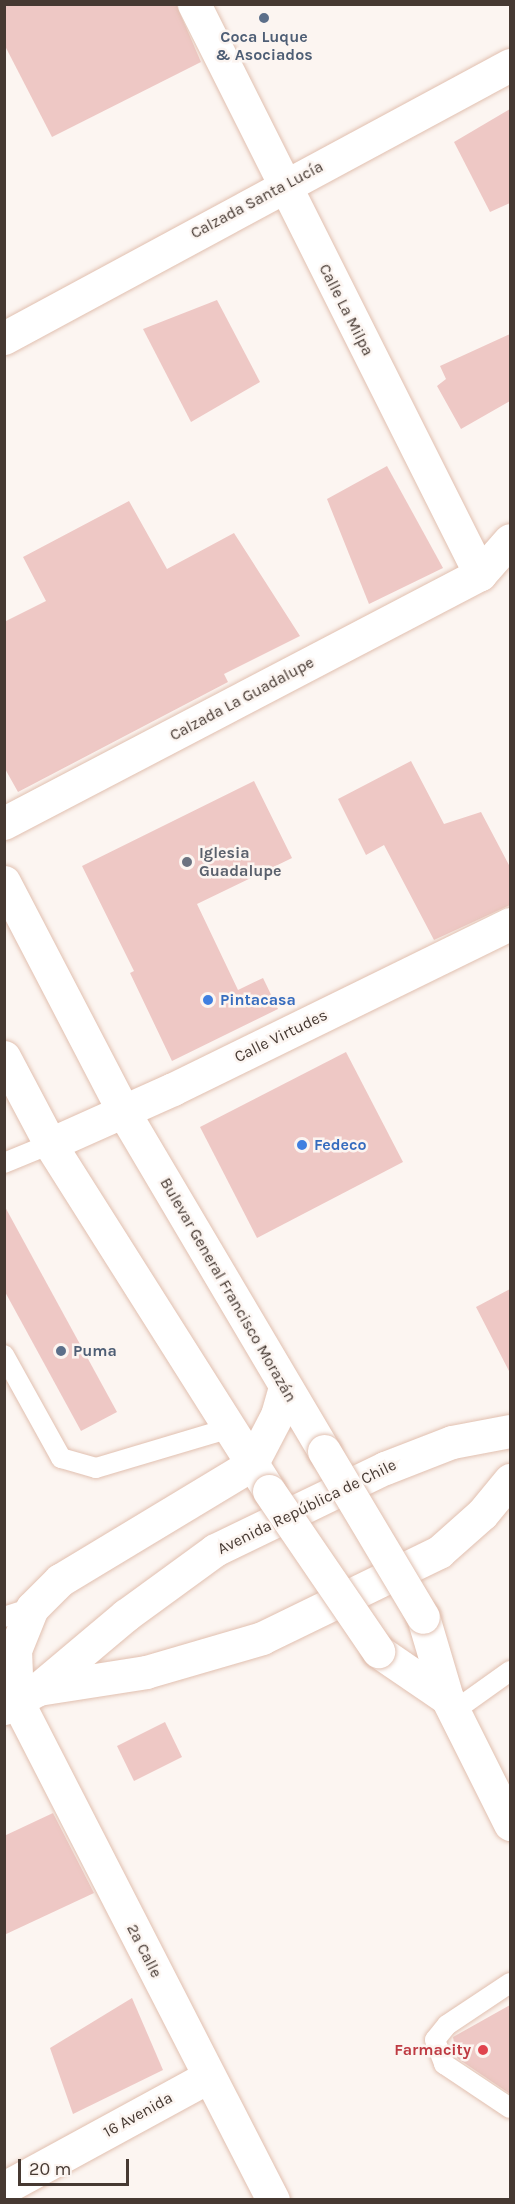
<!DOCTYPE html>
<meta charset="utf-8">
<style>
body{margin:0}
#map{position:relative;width:515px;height:2204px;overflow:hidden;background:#fcf5f1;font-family:Karla,sans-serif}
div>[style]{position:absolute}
.building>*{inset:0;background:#eec8c5}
.roads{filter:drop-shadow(0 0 2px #e1c0b0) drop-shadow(0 0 2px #e1c0b0)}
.service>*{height:20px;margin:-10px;padding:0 10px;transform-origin:10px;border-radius:10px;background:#fff}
.minor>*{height:33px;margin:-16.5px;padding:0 16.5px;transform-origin:16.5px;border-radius:16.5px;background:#fff}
.tertiary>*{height:33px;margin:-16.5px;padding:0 16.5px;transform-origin:16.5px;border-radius:16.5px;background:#fff}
.secondary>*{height:33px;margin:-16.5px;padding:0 16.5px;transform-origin:16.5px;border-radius:16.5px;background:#fff}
.bridges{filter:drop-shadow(0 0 2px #e1c0b0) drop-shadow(0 0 2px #e1c0b0)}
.secondary-bridge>*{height:33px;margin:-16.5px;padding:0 16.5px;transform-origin:16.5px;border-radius:16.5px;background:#fff}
.dots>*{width:16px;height:16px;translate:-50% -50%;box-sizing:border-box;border:3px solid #fcf5f1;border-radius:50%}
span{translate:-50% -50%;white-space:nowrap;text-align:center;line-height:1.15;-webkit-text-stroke:5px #fcf5f1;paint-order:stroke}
.service-label{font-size:16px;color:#4e5e75;font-weight:700}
.left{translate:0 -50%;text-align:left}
.street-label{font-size:16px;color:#463932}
.worship-label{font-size:16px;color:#5b616d;font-weight:700}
.shop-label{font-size:16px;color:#366cbe;font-weight:700}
.health-label{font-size:16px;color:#be3a42;font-weight:700}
.right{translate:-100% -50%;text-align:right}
.frame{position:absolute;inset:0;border:6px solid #463932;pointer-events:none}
.scale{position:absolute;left:18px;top:2159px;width:111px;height:27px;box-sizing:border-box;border:3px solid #463932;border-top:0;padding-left:8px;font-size:18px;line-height:21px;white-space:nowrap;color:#463932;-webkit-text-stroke:4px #fcf5f1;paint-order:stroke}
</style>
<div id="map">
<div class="building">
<div style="clip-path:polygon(4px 4px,176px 4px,201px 62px,52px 137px,4px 44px)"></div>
<div style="clip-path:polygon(510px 109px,510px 203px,490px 212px,454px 142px)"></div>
<div style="clip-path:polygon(217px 300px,260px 382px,191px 422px,143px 329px)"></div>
<div style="clip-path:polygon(510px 334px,510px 401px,461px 429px,437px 386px,446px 379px,440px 366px)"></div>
<div style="clip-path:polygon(387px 466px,443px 568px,369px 604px,327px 499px)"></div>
<div style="clip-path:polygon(129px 501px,167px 569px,234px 533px,300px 636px,224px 674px,228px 682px,18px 792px,4px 767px,4px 622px,46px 601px,23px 557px)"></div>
<div style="clip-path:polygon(411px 761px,444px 824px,481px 812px,510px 867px,510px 905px,434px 940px,384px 845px,366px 855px,338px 799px)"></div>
<div style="clip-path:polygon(254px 781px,292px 858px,197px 904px,238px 990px,263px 978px,278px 1009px,172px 1061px,130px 973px,134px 971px,82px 866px)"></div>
<div style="clip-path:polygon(346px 1052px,403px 1162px,257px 1238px,200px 1127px)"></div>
<div style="clip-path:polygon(4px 1205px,117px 1412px,81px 1431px,4px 1290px)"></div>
<div style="clip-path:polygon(510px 1289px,510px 1373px,476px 1307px)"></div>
<div style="clip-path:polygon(165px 1722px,182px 1757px,134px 1781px,117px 1746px)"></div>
<div style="clip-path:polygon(53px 1813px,94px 1893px,4px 1935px,4px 1836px)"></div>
<div style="clip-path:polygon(132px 1998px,163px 2070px,73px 2114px,50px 2048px)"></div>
<div style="clip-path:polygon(510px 2005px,510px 2094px,457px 2058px,453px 2037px)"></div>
</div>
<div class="roads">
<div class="service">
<div style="left:4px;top:1163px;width:50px;rotate:-22.4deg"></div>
<div style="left:4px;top:1355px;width:118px;rotate:61deg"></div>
<div style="left:61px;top:1458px;width:36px;rotate:16deg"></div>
<div style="left:96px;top:1468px;width:137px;rotate:-16.6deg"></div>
<div style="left:4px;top:1617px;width:29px;rotate:-18deg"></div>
<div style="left:454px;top:1711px;width:69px;rotate:-35.5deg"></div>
<div style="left:510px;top:1983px;width:76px;rotate:146.3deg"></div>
<div style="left:447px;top:2025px;width:19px;rotate:129deg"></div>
<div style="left:435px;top:2040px;width:26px;rotate:69deg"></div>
<div style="left:444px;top:2064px;width:79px;rotate:33.7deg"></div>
</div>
<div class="minor">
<div style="left:194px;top:4px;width:638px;rotate:63.35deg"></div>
<div style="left:4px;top:338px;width:575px;rotate:-28.35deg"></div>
<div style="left:4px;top:823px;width:537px;rotate:-27.61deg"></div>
<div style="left:480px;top:574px;width:45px;rotate:-48.6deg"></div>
<div style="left:50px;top:1144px;width:135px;rotate:-24.1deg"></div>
<div style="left:173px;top:1089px;width:375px;rotate:-26.1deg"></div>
<div style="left:4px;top:2188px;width:232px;rotate:-28.6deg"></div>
<div style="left:273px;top:2200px;width:561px;rotate:-117.16deg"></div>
<div style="left:17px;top:1701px;width:51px;rotate:-92.2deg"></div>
<div style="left:15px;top:1650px;width:45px;rotate:-68deg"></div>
<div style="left:32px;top:1608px;width:40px;rotate:-45deg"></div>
<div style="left:60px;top:1580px;width:223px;rotate:-31.1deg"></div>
<div style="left:251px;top:1465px;width:56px;rotate:-62.5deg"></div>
<div style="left:277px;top:1415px;width:29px;rotate:-74deg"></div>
</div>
<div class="tertiary">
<div style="left:38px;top:1689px;width:109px;rotate:-8.9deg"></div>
<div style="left:146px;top:1672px;width:121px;rotate:-16.3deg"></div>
<div style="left:262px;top:1638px;width:197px;rotate:-25.9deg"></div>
<div style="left:439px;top:1552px;width:57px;rotate:-41.5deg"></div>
<div style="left:482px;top:1514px;width:44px;rotate:-50.5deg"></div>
<div style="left:4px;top:1708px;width:39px;rotate:-29deg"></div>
<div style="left:38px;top:1689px;width:115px;rotate:-40.1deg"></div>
<div style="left:126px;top:1615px;width:110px;rotate:-36.1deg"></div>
<div style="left:215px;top:1550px;width:189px;rotate:-25.8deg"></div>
<div style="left:385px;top:1468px;width:72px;rotate:-21.2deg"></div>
<div style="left:452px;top:1442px;width:59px;rotate:-10.7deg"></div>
</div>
<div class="secondary">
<div style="left:4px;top:882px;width:258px;rotate:62.5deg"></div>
<div style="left:123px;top:1111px;width:395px;rotate:59.4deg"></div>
<div style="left:4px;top:1057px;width:98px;rotate:62.1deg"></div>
<div style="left:50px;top:1144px;width:410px;rotate:57.7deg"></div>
<div style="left:423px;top:1617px;width:84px;rotate:73.5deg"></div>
<div style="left:447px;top:1698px;width:141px;rotate:63.4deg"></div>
<div style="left:378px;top:1651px;width:83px;rotate:34.3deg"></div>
</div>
</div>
<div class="bridges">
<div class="secondary-bridge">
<div style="left:324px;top:1451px;width:193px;rotate:59.2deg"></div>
<div style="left:269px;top:1491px;width:194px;rotate:55.7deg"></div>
</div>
</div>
<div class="dots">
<div style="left:264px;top:18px;background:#5c6f8a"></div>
<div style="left:187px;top:862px;background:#6b7280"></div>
<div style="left:208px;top:1000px;background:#3f7fe0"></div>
<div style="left:302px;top:1145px;background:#3f7fe0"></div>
<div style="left:61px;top:1351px;background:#5c6f8a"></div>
<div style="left:483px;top:2050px;background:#e0444e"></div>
</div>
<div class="service-label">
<span style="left:264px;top:46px">Coca Luque<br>&amp; Asociados</span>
<span class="left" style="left:73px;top:1351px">Puma</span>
</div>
<div class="street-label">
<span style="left:257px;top:200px;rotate:-28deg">Calzada Santa Lucía</span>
<span style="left:346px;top:310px;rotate:63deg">Calle La Milpa</span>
<span style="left:242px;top:699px;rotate:-28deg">Calzada La Guadalupe</span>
<span style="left:281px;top:1036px;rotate:-26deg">Calle Virtudes</span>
<span style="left:228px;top:1290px;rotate:60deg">Bulevar General Francisco Morazán</span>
<span style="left:307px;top:1507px;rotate:-26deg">Avenida República de Chile</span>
<span style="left:144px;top:1951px;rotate:63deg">2a Calle</span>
<span style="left:138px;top:2115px;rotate:-29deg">16 Avenida</span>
</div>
<div class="worship-label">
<span class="left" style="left:199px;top:862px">Iglesia<br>Guadalupe</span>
</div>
<div class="shop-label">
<span class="left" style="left:220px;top:1000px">Pintacasa</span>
<span class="left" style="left:314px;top:1145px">Fedeco</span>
</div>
<div class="health-label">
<span class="right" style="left:471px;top:2050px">Farmacity</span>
</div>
<div class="frame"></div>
<div class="scale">20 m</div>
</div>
